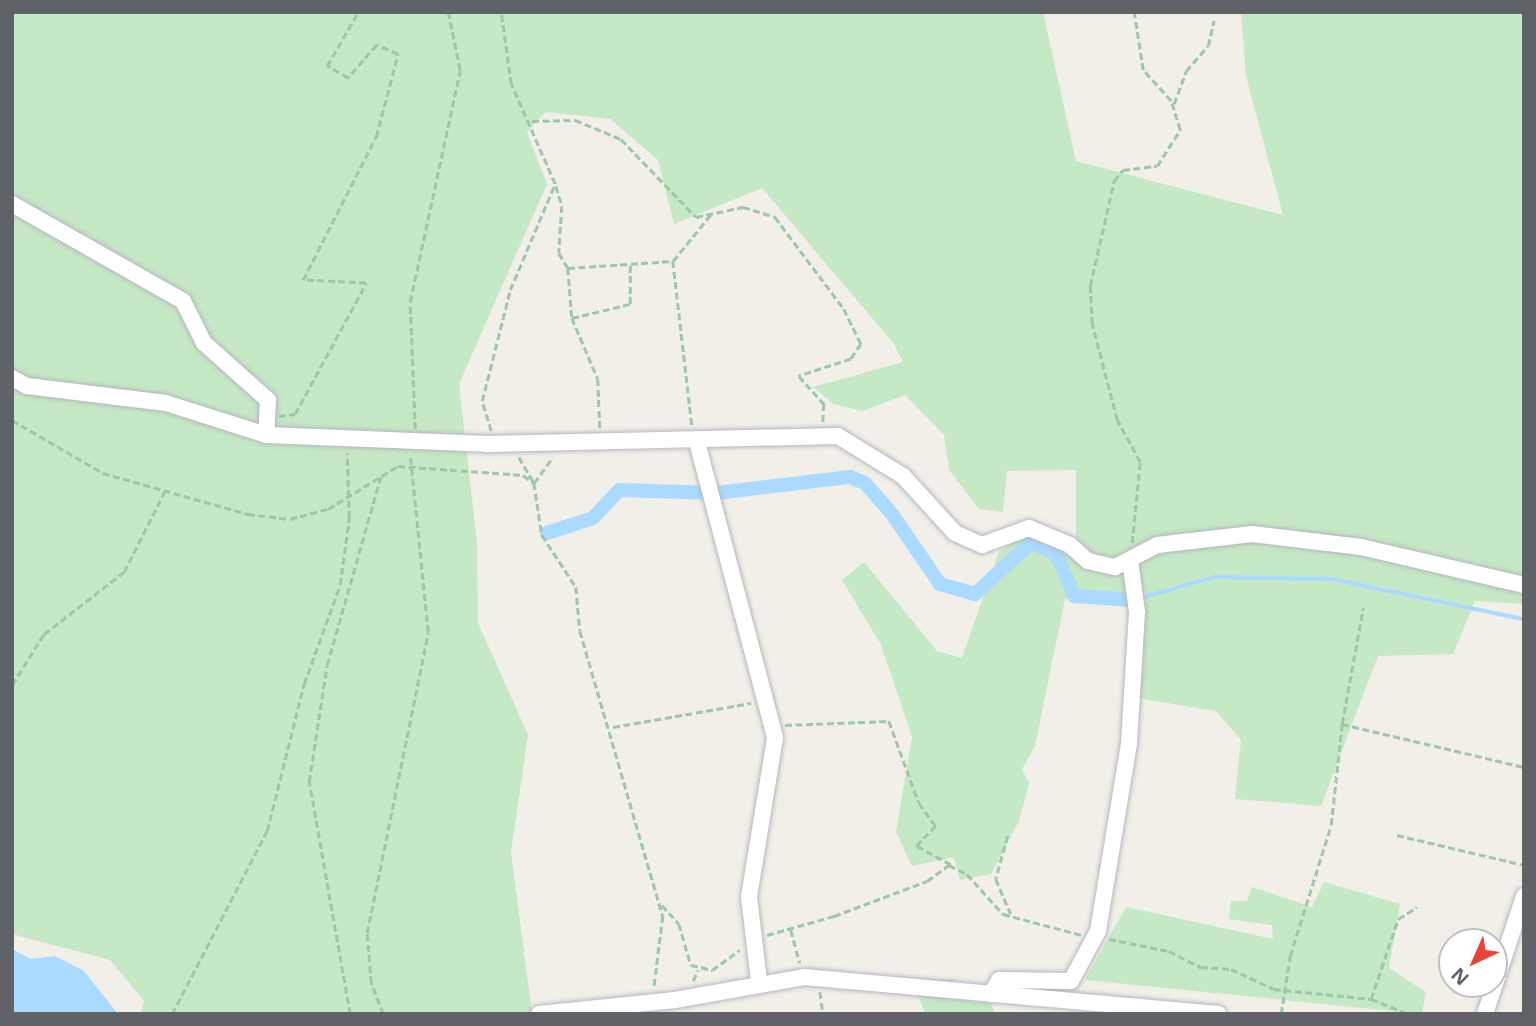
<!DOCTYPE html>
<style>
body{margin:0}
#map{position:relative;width:1536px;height:1026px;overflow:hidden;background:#f1efe8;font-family:"Noto Sans",sans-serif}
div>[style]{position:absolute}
.green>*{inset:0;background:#c5e8c5}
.water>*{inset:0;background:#aadaff}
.stream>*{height:3.5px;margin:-1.75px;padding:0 1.75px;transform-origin:1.75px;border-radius:1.75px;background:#aadaff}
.canal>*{height:14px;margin:-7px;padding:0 7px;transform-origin:7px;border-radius:7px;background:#aadaff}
.path>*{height:2.5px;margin-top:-1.25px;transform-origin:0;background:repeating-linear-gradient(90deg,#9cc7a9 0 7px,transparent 0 10.5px)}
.roads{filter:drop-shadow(0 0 2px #b5b8bc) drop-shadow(0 0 2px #b5b8bc)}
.minor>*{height:16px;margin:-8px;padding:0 8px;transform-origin:8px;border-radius:8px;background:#fff}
span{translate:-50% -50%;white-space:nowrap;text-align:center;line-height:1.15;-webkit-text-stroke:6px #fff;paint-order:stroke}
.frame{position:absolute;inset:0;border:14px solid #5f6368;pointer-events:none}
.north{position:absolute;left:1438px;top:928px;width:70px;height:70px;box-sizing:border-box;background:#fff;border:2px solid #bfc1c3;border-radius:50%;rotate:224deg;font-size:19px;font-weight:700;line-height:28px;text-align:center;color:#5f6368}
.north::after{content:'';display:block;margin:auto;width:24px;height:32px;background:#ea4335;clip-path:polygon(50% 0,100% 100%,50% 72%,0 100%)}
</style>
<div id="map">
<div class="green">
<div style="clip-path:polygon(12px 12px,1043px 12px,1076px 161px,1283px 215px,1246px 76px,1241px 12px,1524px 12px,1524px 604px,1475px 601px,1453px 654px,1378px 656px,1321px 806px,1235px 799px,1241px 740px,1216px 711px,1137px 698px,1146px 593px,1065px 599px,1035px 746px,1022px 769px,1029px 783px,1019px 821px,991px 874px,960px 880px,954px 857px,912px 866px,896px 832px,912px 737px,881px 645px,842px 580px,864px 562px,937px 651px,962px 658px,999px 552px,1021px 537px,1076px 558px,1076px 470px,1007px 471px,1003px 512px,979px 509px,949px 470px,944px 435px,905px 395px,862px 411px,834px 404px,813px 387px,903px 362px,894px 344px,762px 188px,674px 224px,658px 160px,610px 119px,546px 112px,527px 132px,547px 184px,459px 384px,477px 543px,478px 623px,528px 735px,511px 852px,532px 1014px,141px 1014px,144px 1001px,110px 960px,12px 934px)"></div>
<div style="clip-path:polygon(1324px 882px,1400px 904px,1389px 968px,1426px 992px,1422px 1014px,1085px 980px,1126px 907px,1273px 939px,1272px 925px,1229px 919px,1231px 901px,1247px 901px,1252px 887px,1312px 907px)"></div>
<div style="clip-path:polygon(957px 979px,943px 987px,949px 999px,991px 1003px,995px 1014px,926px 1014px,911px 980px)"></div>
</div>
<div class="water">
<div style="clip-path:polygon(12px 949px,31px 959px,55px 956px,84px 971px,118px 1014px,12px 1013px)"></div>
</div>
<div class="stream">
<div style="left:1141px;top:598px;width:76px;rotate:-16deg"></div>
<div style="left:1214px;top:577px;width:118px;rotate:1deg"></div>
<div style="left:1332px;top:579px;width:196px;rotate:11.8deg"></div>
</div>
<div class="canal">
<div style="left:547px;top:533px;width:48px;rotate:-18.1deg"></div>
<div style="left:593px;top:518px;width:38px;rotate:-47deg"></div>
<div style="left:619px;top:490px;width:98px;rotate:1.8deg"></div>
<div style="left:717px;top:493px;width:134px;rotate:-6.9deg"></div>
<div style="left:850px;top:477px;width:16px;rotate:22deg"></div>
<div style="left:865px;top:483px;width:41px;rotate:48.9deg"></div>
<div style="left:892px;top:514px;width:85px;rotate:55.6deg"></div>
<div style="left:940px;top:584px;width:36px;rotate:16deg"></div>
<div style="left:975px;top:594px;width:77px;rotate:-42.4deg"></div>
<div style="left:1032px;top:542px;width:28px;rotate:27deg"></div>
<div style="left:1057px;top:555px;width:44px;rotate:67.5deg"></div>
<div style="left:1074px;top:596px;width:58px;rotate:3.9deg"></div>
</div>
<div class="path">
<div style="left:1174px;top:104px;width:35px;rotate:-70deg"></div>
<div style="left:1186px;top:71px;width:33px;rotate:-49deg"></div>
<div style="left:1208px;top:46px;width:26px;rotate:-77deg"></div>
<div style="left:532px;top:121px;width:43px;rotate:-1.3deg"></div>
<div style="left:575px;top:120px;width:50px;rotate:22.4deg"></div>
<div style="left:621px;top:139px;width:108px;rotate:46.1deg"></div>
<div style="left:696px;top:217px;width:48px;rotate:-12deg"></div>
<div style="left:743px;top:207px;width:34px;rotate:17deg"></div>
<div style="left:775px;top:217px;width:115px;rotate:53.1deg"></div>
<div style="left:844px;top:309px;width:39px;rotate:64deg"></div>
<div style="left:861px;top:344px;width:18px;rotate:124deg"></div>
<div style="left:851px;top:359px;width:55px;rotate:161.9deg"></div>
<div style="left:799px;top:376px;width:38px;rotate:48deg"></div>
<div style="left:824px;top:404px;width:18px;rotate:93deg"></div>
<div style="left:556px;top:186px;width:21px;rotate:73deg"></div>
<div style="left:562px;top:206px;width:47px;rotate:93.7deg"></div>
<div style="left:559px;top:253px;width:17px;rotate:59deg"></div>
<div style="left:568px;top:268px;width:105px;rotate:-3.8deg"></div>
<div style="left:673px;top:261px;width:165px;rotate:83.4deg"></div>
<div style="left:673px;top:261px;width:62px;rotate:-50.9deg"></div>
<div style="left:568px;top:268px;width:50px;rotate:85.4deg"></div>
<div style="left:572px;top:318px;width:66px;rotate:66.9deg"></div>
<div style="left:598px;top:379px;width:50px;rotate:87.7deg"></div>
<div style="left:572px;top:318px;width:60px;rotate:-13.6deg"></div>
<div style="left:630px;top:304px;width:41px;rotate:-90deg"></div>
<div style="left:279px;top:416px;width:16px;rotate:-7deg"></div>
<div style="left:295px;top:414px;width:149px;rotate:-61.5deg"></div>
<div style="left:366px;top:283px;width:63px;rotate:-177.3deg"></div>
<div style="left:303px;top:280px;width:161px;rotate:-63deg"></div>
<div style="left:376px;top:137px;width:86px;rotate:-75.2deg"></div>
<div style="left:398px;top:54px;width:23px;rotate:-157deg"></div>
<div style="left:377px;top:45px;width:44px;rotate:131.3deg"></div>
<div style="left:348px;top:78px;width:24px;rotate:-150deg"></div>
<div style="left:327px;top:66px;width:62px;rotate:-60.1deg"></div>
<div style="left:12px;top:420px;width:105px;rotate:30.2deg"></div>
<div style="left:103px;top:473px;width:151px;rotate:15.8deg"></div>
<div style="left:248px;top:514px;width:42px;rotate:6.8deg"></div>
<div style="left:290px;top:519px;width:39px;rotate:-15deg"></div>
<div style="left:328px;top:509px;width:82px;rotate:-31.6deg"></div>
<div style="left:398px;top:466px;width:125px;rotate:4.1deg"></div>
<div style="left:523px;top:475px;width:14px;rotate:36deg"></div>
<div style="left:534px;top:483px;width:32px;rotate:-54deg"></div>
<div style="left:415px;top:429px;width:127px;rotate:-92.3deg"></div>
<div style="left:410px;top:302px;width:237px;rotate:-77.8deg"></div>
<div style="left:460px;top:70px;width:59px;rotate:-101.7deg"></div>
<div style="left:491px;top:431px;width:31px;rotate:-107deg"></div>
<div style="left:482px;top:401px;width:114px;rotate:-75.8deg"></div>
<div style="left:510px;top:290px;width:115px;rotate:-67deg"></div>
<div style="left:555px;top:184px;width:109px;rotate:-113.7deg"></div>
<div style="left:511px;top:84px;width:73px;rotate:-97.9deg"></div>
<div style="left:519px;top:457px;width:30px;rotate:60deg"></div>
<div style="left:534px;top:483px;width:53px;rotate:81.3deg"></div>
<div style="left:542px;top:535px;width:62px;rotate:56.8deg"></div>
<div style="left:576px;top:587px;width:44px;rotate:84.8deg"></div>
<div style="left:580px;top:631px;width:297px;rotate:73.8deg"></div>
<div style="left:663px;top:916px;width:73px;rotate:97.1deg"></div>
<div style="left:1132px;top:543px;width:81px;rotate:-84.4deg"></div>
<div style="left:1140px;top:462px;width:48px;rotate:-118.7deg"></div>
<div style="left:1117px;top:420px;width:99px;rotate:-104.6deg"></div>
<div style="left:1092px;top:324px;width:38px;rotate:-93deg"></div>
<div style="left:1090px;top:286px;width:108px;rotate:-77.1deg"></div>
<div style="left:1114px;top:181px;width:14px;rotate:-51deg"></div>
<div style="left:1123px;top:170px;width:34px;rotate:-7deg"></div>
<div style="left:1157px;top:166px;width:43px;rotate:-57.4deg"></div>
<div style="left:1180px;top:130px;width:30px;rotate:-107deg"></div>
<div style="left:1171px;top:101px;width:42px;rotate:-132.1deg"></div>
<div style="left:1143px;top:70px;width:59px;rotate:-98.8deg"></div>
<div style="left:12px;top:685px;width:60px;rotate:-57.9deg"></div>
<div style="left:44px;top:634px;width:101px;rotate:-37.8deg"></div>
<div style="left:124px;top:572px;width:93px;rotate:-63.2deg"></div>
<div style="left:1342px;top:724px;width:118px;rotate:-79.7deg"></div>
<div style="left:785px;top:725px;width:104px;rotate:-2.2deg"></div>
<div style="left:889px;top:721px;width:87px;rotate:69.9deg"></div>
<div style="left:919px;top:803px;width:29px;rotate:54deg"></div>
<div style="left:936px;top:826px;width:28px;rotate:134deg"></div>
<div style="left:917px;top:846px;width:42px;rotate:28.4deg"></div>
<div style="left:613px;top:727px;width:140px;rotate:-9.9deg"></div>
<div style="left:1397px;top:835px;width:130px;rotate:13.3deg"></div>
<div style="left:1008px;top:836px;width:45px;rotate:105.6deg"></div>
<div style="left:996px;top:879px;width:38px;rotate:67deg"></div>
<div style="left:662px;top:905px;width:25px;rotate:48deg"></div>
<div style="left:679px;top:924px;width:43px;rotate:73.7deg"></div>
<div style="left:691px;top:965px;width:22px;rotate:13deg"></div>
<div style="left:712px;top:970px;width:34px;rotate:-36deg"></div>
<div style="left:791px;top:930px;width:34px;rotate:75deg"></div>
<div style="left:767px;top:935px;width:70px;rotate:-15.8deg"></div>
<div style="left:834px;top:916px;width:99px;rotate:-20.6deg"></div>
<div style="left:927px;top:881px;width:27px;rotate:-36deg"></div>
<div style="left:949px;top:865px;width:20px;rotate:27deg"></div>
<div style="left:967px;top:874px;width:54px;rotate:48deg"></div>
<div style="left:1003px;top:914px;width:82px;rotate:14.9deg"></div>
<div style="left:1109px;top:939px;width:61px;rotate:11.3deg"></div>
<div style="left:1169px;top:951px;width:36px;rotate:27deg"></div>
<div style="left:1201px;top:967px;width:30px;rotate:4deg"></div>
<div style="left:1231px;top:969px;width:47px;rotate:24.9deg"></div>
<div style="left:1274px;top:989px;width:98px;rotate:5.9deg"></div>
<div style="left:1371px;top:999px;width:40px;rotate:22deg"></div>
<div style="left:693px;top:981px;width:12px;rotate:-66deg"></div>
<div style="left:820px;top:992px;width:22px;rotate:82deg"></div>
<div style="left:1371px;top:999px;width:84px;rotate:-71.4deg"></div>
<div style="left:1398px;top:919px;width:22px;rotate:-32deg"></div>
<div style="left:172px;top:1014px;width:206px;rotate:-62.6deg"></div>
<div style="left:267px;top:831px;width:152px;rotate:-75.9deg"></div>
<div style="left:304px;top:684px;width:105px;rotate:-70deg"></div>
<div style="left:340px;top:585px;width:68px;rotate:-82.3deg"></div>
<div style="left:349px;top:518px;width:65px;rotate:-91.8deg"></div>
<div style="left:350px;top:1014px;width:236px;rotate:-100deg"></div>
<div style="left:309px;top:782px;width:118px;rotate:-81.3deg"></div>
<div style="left:327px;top:665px;width:198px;rotate:-74.1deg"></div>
<div style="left:383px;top:1014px;width:33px;rotate:-111deg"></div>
<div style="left:371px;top:983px;width:50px;rotate:-94.6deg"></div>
<div style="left:367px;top:933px;width:307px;rotate:-78.5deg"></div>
<div style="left:428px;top:632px;width:177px;rotate:-95.8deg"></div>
<div style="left:1281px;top:1014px;width:59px;rotate:-81.2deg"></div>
<div style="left:1290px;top:956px;width:137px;rotate:-72.6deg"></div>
<div style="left:1331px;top:825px;width:102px;rotate:-83.8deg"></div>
<div style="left:1342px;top:724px;width:187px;rotate:13.3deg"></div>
</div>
<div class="roads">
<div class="minor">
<div style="left:12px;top:204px;width:197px;rotate:29.6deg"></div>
<div style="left:183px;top:301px;width:47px;rotate:63.4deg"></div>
<div style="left:204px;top:343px;width:86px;rotate:41.7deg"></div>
<div style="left:268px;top:400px;width:35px;rotate:93deg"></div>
<div style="left:12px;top:378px;width:17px;rotate:28deg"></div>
<div style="left:27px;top:386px;width:140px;rotate:7deg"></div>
<div style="left:166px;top:403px;width:105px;rotate:17.7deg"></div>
<div style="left:266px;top:435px;width:221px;rotate:2.3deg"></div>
<div style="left:487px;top:444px;width:351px;rotate:-1.3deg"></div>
<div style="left:838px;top:436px;width:76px;rotate:31.6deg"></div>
<div style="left:903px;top:476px;width:77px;rotate:47.6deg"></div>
<div style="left:955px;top:533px;width:30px;rotate:24deg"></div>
<div style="left:982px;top:545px;width:50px;rotate:-19.9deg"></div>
<div style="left:1029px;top:528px;width:44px;rotate:22.5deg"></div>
<div style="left:1070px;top:545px;width:24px;rotate:42deg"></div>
<div style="left:1088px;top:561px;width:28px;rotate:13deg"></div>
<div style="left:1115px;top:567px;width:47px;rotate:-27.6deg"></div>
<div style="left:1157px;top:545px;width:96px;rotate:-6.6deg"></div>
<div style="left:1252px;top:534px;width:110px;rotate:6.8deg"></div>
<div style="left:1361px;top:547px;width:167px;rotate:13.1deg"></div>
<div style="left:697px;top:442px;width:306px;rotate:75.2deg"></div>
<div style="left:775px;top:738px;width:161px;rotate:99.3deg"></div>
<div style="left:749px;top:897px;width:85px;rotate:83.2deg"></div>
<div style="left:991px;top:994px;width:16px;rotate:-60deg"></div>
<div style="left:999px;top:980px;width:72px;rotate:0.8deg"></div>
<div style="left:1071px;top:981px;width:57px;rotate:-61.6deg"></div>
<div style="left:1098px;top:931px;width:191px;rotate:-80.6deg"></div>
<div style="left:1129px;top:743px;width:131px;rotate:-86.5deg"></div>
<div style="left:1137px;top:612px;width:52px;rotate:-97.7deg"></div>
<div style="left:539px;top:1014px;width:137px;rotate:-5.9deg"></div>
<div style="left:675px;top:1000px;width:131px;rotate:-10.1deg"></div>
<div style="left:804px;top:977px;width:416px;rotate:5.1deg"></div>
<div style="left:1485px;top:1014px;width:124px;rotate:-71.7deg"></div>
</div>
</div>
<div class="frame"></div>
<div class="north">N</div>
</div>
